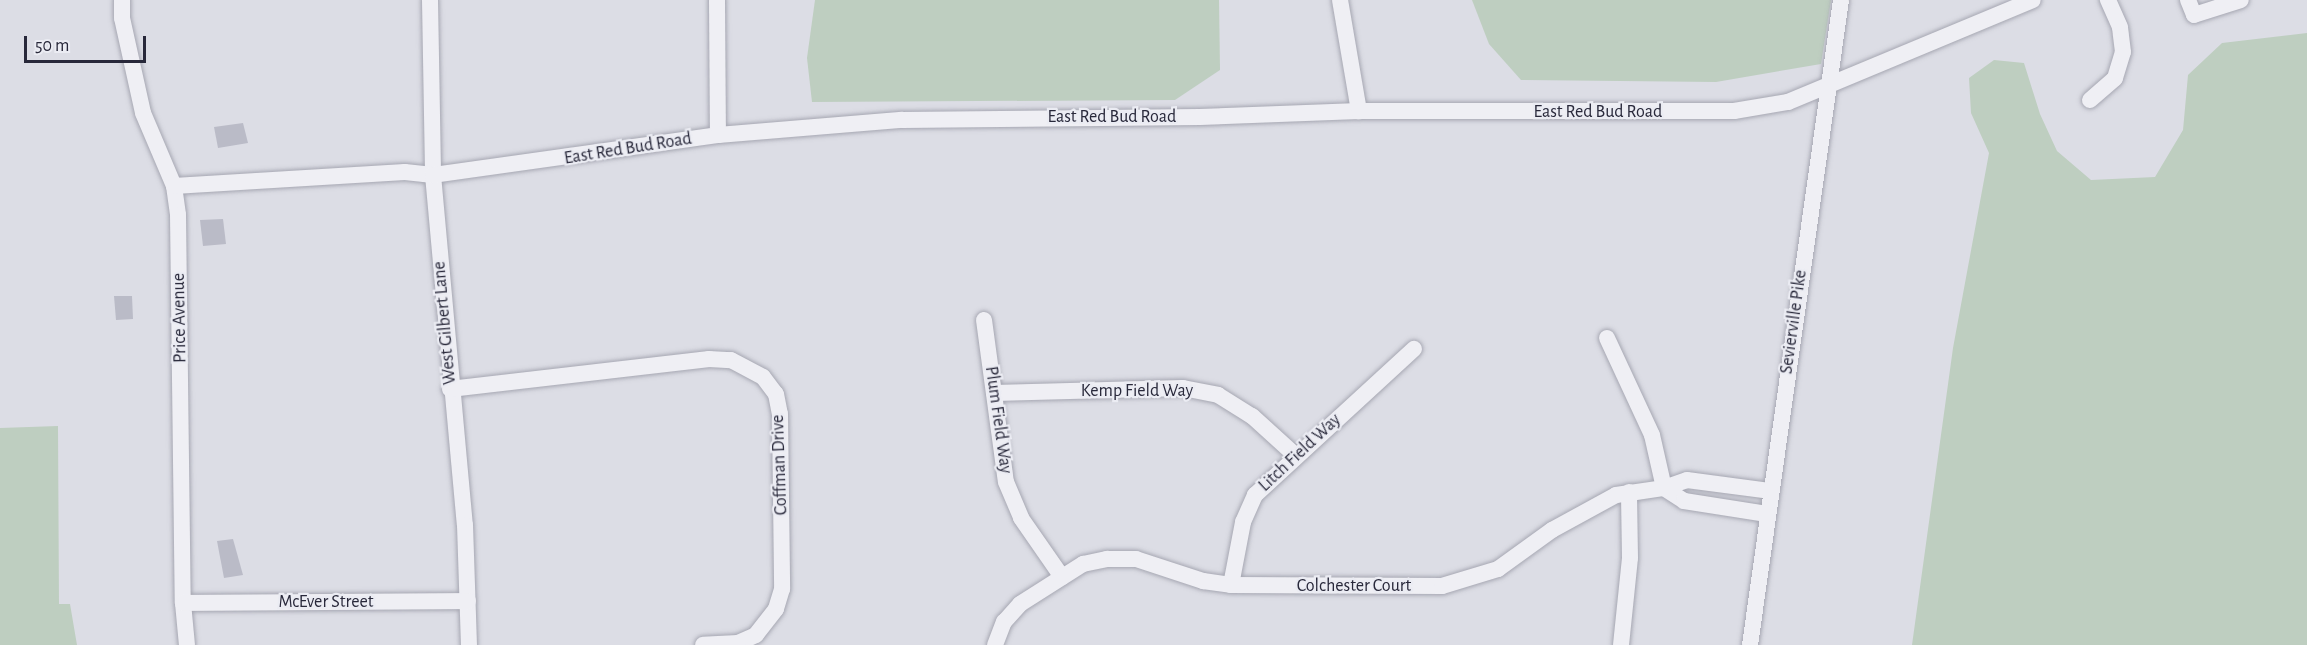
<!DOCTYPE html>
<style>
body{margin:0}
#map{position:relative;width:2307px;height:645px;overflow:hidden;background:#dcdde5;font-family:"Alegreya Sans",sans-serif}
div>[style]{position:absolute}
.green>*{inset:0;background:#becec0}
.building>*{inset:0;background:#babbc7}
.roads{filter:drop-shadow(0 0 2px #a6a7b2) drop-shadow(0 0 2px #a6a7b2)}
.minor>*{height:16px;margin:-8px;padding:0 8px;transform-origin:8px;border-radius:8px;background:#efeff4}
span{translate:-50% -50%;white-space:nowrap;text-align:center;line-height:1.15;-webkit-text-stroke:4.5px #ebecf3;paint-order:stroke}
.street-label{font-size:18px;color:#28283a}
.scale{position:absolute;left:24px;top:36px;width:122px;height:27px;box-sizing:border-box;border:3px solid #28283a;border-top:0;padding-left:8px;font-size:18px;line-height:21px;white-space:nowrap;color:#28283a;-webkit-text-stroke:4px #ebecf3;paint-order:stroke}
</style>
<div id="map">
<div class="green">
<div style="clip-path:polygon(815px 0,1219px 0,1220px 70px,1175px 100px,812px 102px,807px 58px)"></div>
<div style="clip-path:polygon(1472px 0,1831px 0,1821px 64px,1716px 82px,1521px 80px,1489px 44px)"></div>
<div style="clip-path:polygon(2307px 33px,2307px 645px,1912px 645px,1953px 348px,1989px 153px,1971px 113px,1969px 78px,1994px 60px,2024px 63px,2040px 114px,2057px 151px,2091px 180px,2155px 177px,2183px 130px,2188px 75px,2222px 43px)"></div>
<div style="clip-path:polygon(58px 426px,59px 604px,70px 604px,77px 645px,0 645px,0 428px)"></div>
</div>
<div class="building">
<div style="clip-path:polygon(243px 123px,248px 143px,218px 148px,214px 127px)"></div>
<div style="clip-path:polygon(223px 219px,226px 244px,203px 246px,200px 220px)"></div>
<div style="clip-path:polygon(114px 296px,132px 296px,133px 319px,116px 320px)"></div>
<div style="clip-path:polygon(233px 539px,243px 575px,224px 578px,217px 541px)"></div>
</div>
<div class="roads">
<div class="minor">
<div style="left:122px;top:0;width:18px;rotate:90deg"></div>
<div style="left:122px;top:18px;width:97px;rotate:77.5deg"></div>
<div style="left:143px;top:113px;width:79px;rotate:67deg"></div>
<div style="left:174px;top:186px;width:29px;rotate:82deg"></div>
<div style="left:178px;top:215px;width:388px;rotate:89.3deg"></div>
<div style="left:183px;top:603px;width:42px;rotate:84.6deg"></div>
<div style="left:430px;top:0;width:175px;rotate:89deg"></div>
<div style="left:433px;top:175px;width:351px;rotate:84.8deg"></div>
<div style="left:465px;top:525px;width:120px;rotate:88.1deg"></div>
<div style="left:717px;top:0;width:135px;rotate:89.6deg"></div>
<div style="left:1340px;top:0;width:113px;rotate:80.3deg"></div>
<div style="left:2188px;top:0;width:16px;rotate:68deg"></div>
<div style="left:2194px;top:15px;width:49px;rotate:-17.7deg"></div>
<div style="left:2090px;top:100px;width:33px;rotate:-41deg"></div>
<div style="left:2115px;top:78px;width:27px;rotate:-73deg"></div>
<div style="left:2123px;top:52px;width:25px;rotate:-97deg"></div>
<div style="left:2120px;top:27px;width:30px;rotate:-114deg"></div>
<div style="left:174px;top:186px;width:231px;rotate:-3.5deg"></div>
<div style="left:405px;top:172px;width:28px;rotate:6deg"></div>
<div style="left:433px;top:175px;width:288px;rotate:-8deg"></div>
<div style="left:718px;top:135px;width:185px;rotate:-4.7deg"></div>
<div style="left:902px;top:120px;width:298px;rotate:-0.6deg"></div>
<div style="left:1200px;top:117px;width:159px;rotate:-2.2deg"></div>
<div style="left:1359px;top:111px;width:375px"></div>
<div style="left:1734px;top:111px;width:55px;rotate:-9.5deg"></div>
<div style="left:1788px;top:102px;width:265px;rotate:-22.6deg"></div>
<div style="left:984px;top:320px;width:163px;rotate:82.3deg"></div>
<div style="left:1006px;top:482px;width:39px;rotate:67deg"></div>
<div style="left:1021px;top:518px;width:72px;rotate:55.2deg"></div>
<div style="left:1607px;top:338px;width:107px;rotate:65.1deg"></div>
<div style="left:1652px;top:435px;width:54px;rotate:77.2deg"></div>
<div style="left:450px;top:389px;width:261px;rotate:-6.6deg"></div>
<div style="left:709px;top:359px;width:22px;rotate:3deg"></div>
<div style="left:731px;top:360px;width:36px;rotate:28deg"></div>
<div style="left:763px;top:377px;width:21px;rotate:53deg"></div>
<div style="left:776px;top:394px;width:20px;rotate:79deg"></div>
<div style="left:780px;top:414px;width:175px;rotate:89.3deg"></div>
<div style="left:782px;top:589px;width:21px;rotate:107deg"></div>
<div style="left:776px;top:609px;width:33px;rotate:128deg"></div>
<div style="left:756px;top:635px;width:20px;rotate:156deg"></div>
<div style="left:738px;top:643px;width:35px;rotate:177deg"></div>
<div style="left:994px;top:393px;width:189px;rotate:-1.5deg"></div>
<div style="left:1183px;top:388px;width:36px;rotate:11deg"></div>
<div style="left:1218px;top:395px;width:40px;rotate:32deg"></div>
<div style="left:1252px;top:416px;width:58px;rotate:42.2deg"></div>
<div style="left:1664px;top:488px;width:24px;rotate:33deg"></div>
<div style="left:1684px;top:501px;width:84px;rotate:8.9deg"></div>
<div style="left:1231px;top:585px;width:64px;rotate:-79.2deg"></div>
<div style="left:1243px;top:522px;width:30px;rotate:-66deg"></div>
<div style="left:1255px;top:495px;width:216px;rotate:-42.6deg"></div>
<div style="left:183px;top:603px;width:285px;rotate:-0.4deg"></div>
<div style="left:995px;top:645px;width:25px;rotate:-69deg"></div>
<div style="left:1004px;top:622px;width:24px;rotate:-48deg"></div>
<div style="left:1020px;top:604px;width:75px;rotate:-32.4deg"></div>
<div style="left:1083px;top:564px;width:25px;rotate:-12deg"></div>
<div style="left:1107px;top:559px;width:29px"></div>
<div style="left:1136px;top:559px;width:71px;rotate:18.2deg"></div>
<div style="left:1203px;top:581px;width:28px;rotate:8deg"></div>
<div style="left:1231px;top:585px;width:211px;rotate:0.3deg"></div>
<div style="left:1442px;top:586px;width:59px;rotate:-16.9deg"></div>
<div style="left:1498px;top:569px;width:67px;rotate:-35.8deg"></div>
<div style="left:1552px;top:530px;width:73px;rotate:-28.7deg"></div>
<div style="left:1616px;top:495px;width:49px;rotate:-8.3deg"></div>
<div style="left:1664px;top:488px;width:24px;rotate:-19deg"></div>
<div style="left:1687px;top:480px;width:85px;rotate:7.5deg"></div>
<div style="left:1621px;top:645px;width:87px;rotate:-84.1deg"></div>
<div style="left:1630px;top:558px;width:66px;rotate:-90.9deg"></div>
<div style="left:1750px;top:645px;width:651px;rotate:-81.97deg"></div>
</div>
</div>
<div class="street-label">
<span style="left:1598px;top:112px">East Red Bud Road</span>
<span style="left:1112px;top:117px">East Red Bud Road</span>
<span style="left:628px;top:149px;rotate:-9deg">East Red Bud Road</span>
<span style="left:180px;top:318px;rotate:-91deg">Price Avenue</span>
<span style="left:1794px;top:322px;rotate:-82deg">Sevierville Pike</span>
<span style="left:445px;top:323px;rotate:-95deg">West Gilbert Lane</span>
<span style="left:1137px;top:391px">Kemp Field Way</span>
<span style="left:998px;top:420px;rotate:82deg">Plum Field Way</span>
<span style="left:1300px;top:453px;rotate:-43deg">Litch Field Way</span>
<span style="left:780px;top:465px;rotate:-92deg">Coffman Drive</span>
<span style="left:1354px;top:586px">Colchester Court</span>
<span style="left:326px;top:602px">McEver Street</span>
</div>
<div class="scale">50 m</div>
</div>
